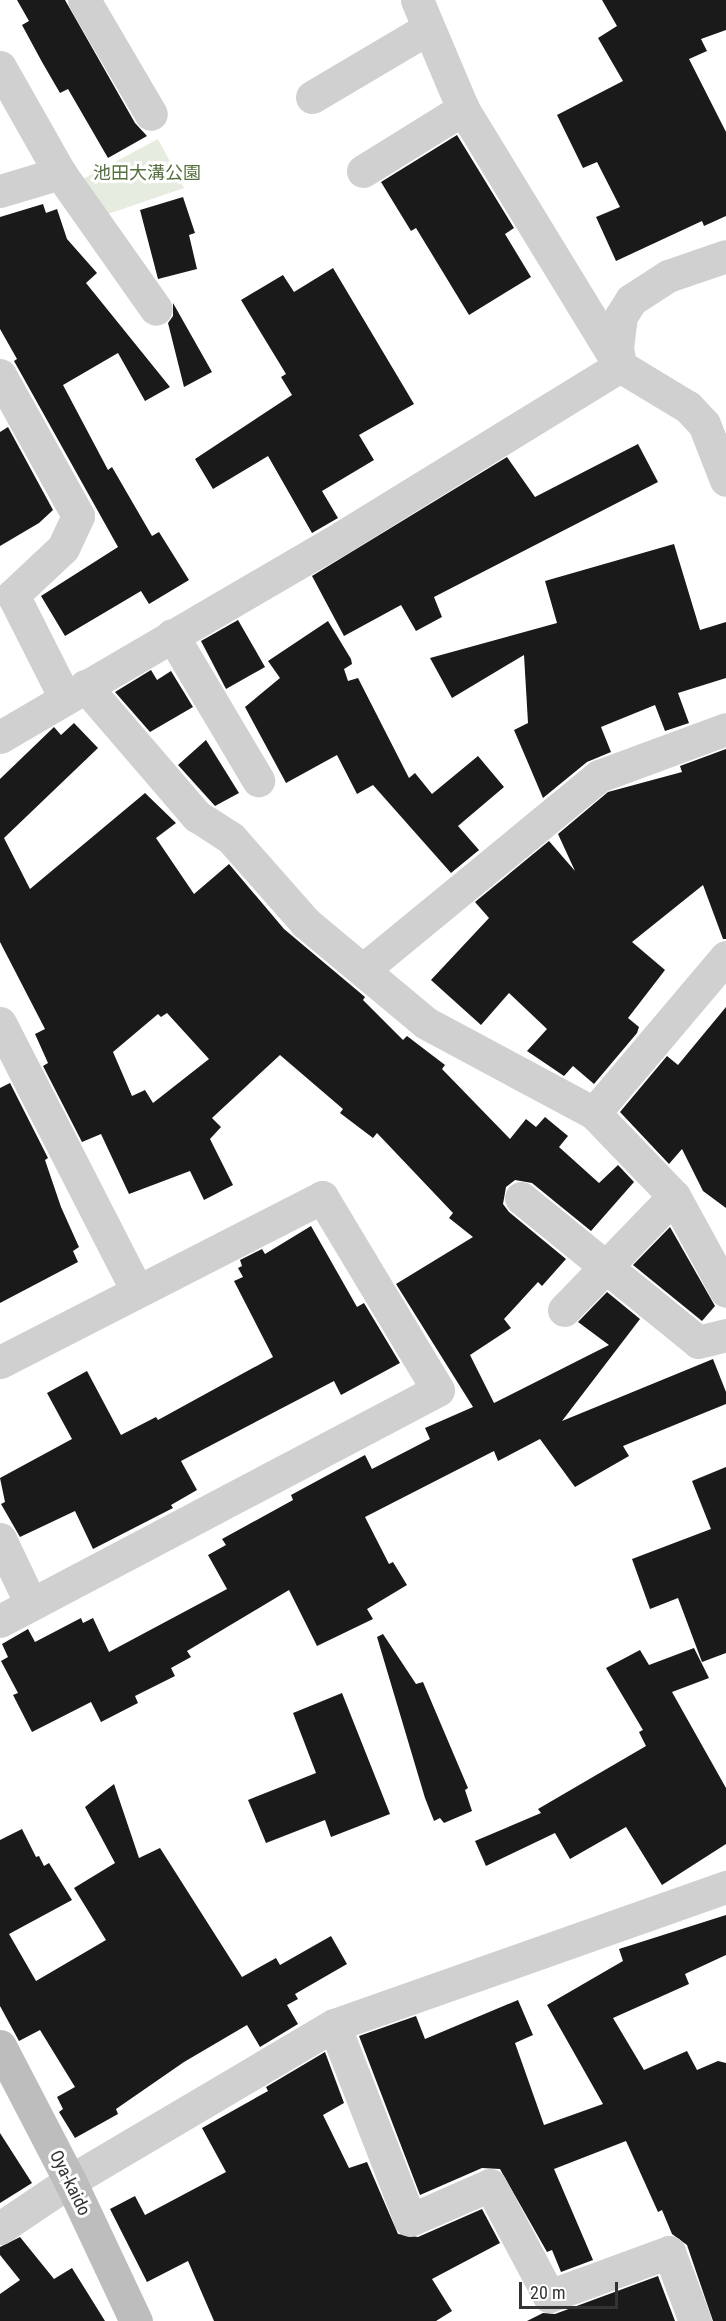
<!DOCTYPE html>
<meta charset="utf-8">
<style>
body{margin:0}
#map{position:relative;width:726px;height:2321px;overflow:hidden;background:#fff;font-family:"Roboto Condensed","Noto Sans JP",sans-serif}
div>[style]{position:absolute}
.green>*{inset:0;background:#e6ecdf}
.building>*{inset:0;background:#1a1a1a}
.street>*{height:33px;margin:-16.5px;padding:0 16.5px;transform-origin:16.5px;border-radius:16.5px;background:#d0d0d0}
.secondary>*{height:33px;margin:-16.5px;padding:0 16.5px;transform-origin:16.5px;border-radius:16.5px;background:#bdbdbd}
span{translate:-50% -50%;white-space:nowrap;text-align:center;line-height:1.15;-webkit-text-stroke:6px #fff;paint-order:stroke}
.park-label{font-size:18px;color:#56703f}
.street-label{font-size:18px;color:#333}
.scale{position:absolute;left:519px;top:2282px;width:99px;height:27px;box-sizing:border-box;border:3px solid #333;border-top:0;padding-left:8px;font-size:18px;line-height:21px;white-space:nowrap;color:#333;-webkit-text-stroke:4px #fff;paint-order:stroke}
</style>
<div id="map">
<div class="green">
<div style="clip-path:polygon(158px 139px,184px 188px,102px 216px,83px 179px)"></div>
</div>
<div class="building">
<div style="clip-path:polygon(17px 0,65px 0,135px 123px,147px 136px,108px 158px,68px 89px,60px 93px,42px 62px,22px 25px,29px 21px)"></div>
<div style="clip-path:polygon(602px 0,726px 0,726px 30px,701px 39px,707px 51px,689px 59px,726px 132px,726px 216px,704px 226px,702px 221px,616px 261px,596px 217px,620px 207px,597px 162px,583px 168px,557px 115px,623px 81px,598px 38px,617px 26px)"></div>
<div style="clip-path:polygon(457px 135px,514px 228px,505px 234px,531px 277px,469px 315px,416px 228px,411px 231px,381px 182px)"></div>
<div style="clip-path:polygon(183px 197px,195px 233px,189px 235px,197px 269px,158px 279px,140px 210px)"></div>
<div style="clip-path:polygon(43px 204px,46px 213px,57px 209px,67px 239px,97px 273px,86px 283px,170px 387px,145px 401px,118px 353px,63px 385px,108px 470px,112px 467px,152px 536px,159px 532px,189px 580px,149px 604px,141px 591px,65px 636px,41px 596px,118px 547px,14px 361px,17px 359px,0 329px,0 217px)"></div>
<div style="clip-path:polygon(333px 268px,414px 404px,359px 435px,374px 460px,322px 491px,338px 518px,312px 533px,268px 456px,213px 489px,195px 459px,292px 395px,281px 377px,286px 374px,241px 300px,283px 275px,294px 292px)"></div>
<div style="clip-path:polygon(173px 303px,212px 372px,184px 387px,168px 323px,173px 316px)"></div>
<div style="clip-path:polygon(8px 427px,53px 510px,39px 523px,0 546px,0 432px)"></div>
<div style="clip-path:polygon(638px 444px,658px 482px,434px 597px,442px 617px,416px 631px,401px 605px,344px 636px,312px 576px,507px 457px,535px 497px)"></div>
<div style="clip-path:polygon(674px 544px,700px 630px,726px 622px,726px 678px,678px 693px,689px 723px,665px 731px,655px 705px,601px 727px,611px 752px,587px 762px,543px 798px,514px 730px,528px 723px,524px 655px,452px 698px,430px 658px,557px 623px,545px 581px)"></div>
<div style="clip-path:polygon(238px 620px,265px 667px,226px 689px,201px 641px)"></div>
<div style="clip-path:polygon(328px 621px,351px 659px,352px 664px,344px 669px,348px 681px,358px 678px,409px 778px,415px 773px,432px 794px,478px 756px,504px 787px,458px 826px,479px 850px,451px 873px,373px 785px,357px 794px,337px 755px,286px 783px,245px 707px,280px 678px,268px 661px)"></div>
<div style="clip-path:polygon(151px 670px,157px 680px,171px 671px,193px 707px,150px 732px,115px 692px)"></div>
<div style="clip-path:polygon(evenodd,74px 723px,98px 748px,4px 838px,30px 889px,145px 793px,176px 823px,156px 838px,194px 894px,229px 864px,284px 929px,365px 997px,363px 1000px,403px 1040px,407px 1036px,445px 1065px,442px 1069px,510px 1139px,526px 1119px,536px 1127px,545px 1117px,568px 1136px,559px 1147px,599px 1183px,618px 1165px,634px 1182px,591px 1231px,532px 1183px,515px 1180px,506px 1187px,503px 1204px,509px 1212px,566px 1259px,542px 1286px,538px 1282px,504px 1319px,511px 1328px,470px 1355px,494px 1403px,609px 1345px,578px 1322px,607px 1292px,640px 1319px,562px 1421px,713px 1359px,726px 1392px,726px 1404px,623px 1446px,629px 1456px,575px 1487px,540px 1439px,498px 1461px,494px 1451px,365px 1517px,389px 1564px,393px 1562px,407px 1585px,367px 1609px,373px 1619px,317px 1646px,289px 1590px,187px 1651px,191px 1657px,171px 1668px,175px 1676px,135px 1696px,138px 1703px,101px 1722px,91px 1702px,32px 1732px,13px 1695px,18px 1693px,1px 1661px,8px 1657px,2px 1644px,28px 1629px,35px 1642px,81px 1618px,83px 1623px,93px 1618px,109px 1652px,227px 1589px,208px 1555px,226px 1545px,222px 1539px,293px 1500px,291px 1495px,365px 1455px,372px 1469px,430px 1439px,425px 1428px,473px 1407px,396px 1284px,473px 1237px,449px 1218px,453px 1213px,377px 1133px,373px 1138px,340px 1113px,343px 1109px,280px 1055px,212px 1118px,221px 1127px,210px 1139px,233px 1185px,204px 1200px,190px 1171px,129px 1194px,101px 1134px,82px 1142px,43px 1066px,48px 1063px,35px 1034px,45px 1029px,0 942px,0 779px,54px 727px,61px 735px,74px 723px,167px 1013px,209px 1059px,153px 1103px,145px 1090px,132px 1096px,113px 1052px,158px 1014px,161px 1017px,167px 1013px)"></div>
<div style="clip-path:polygon(206px 740px,239px 793px,215px 806px,178px 765px)"></div>
<div style="clip-path:polygon(726px 749px,726px 939px,723px 939px,703px 885px,632px 942px,665px 970px,628px 1018px,639px 1027px,637px 1033px,594px 1084px,573px 1066px,564px 1076px,527px 1051px,547px 1029px,509px 993px,481px 1025px,431px 980px,489px 918px,475px 902px,549px 841px,575px 871px,558px 834px,608px 792px,682px 772px,680px 766px)"></div>
<div style="clip-path:polygon(726px 1007px,726px 1208px,703px 1191px,682px 1149px,669px 1164px,620px 1112px,667px 1056px,678px 1065px)"></div>
<div style="clip-path:polygon(10px 1083px,48px 1158px,45px 1160px,61px 1207px,79px 1247px,73px 1251px,78px 1262px,0 1303px,0 1088px)"></div>
<div style="clip-path:polygon(311px 1226px,357px 1307px,364px 1303px,400px 1363px,341px 1395px,334px 1381px,181px 1461px,197px 1490px,171px 1505px,173px 1508px,93px 1549px,75px 1511px,20px 1537px,1px 1504px,5px 1502px,0 1478px,72px 1439px,47px 1393px,87px 1371px,121px 1435px,156px 1417px,158px 1420px,273px 1357px,234px 1281px,243px 1277px,238px 1268px,242px 1266px,240px 1260px,262px 1249px,265px 1254px)"></div>
<div style="clip-path:polygon(670px 1227px,715px 1306px,702px 1321px,633px 1265px)"></div>
<div style="clip-path:polygon(726px 1467px,726px 1653px,702px 1662px,678px 1598px,650px 1609px,632px 1559px,711px 1529px,692px 1481px)"></div>
<div style="clip-path:polygon(383px 1634px,416px 1684px,423px 1682px,468px 1788px,465px 1790px,472px 1811px,444px 1823px,440px 1818px,434px 1821px,425px 1798px,377px 1637px)"></div>
<div style="clip-path:polygon(694px 1648px,709px 1678px,672px 1692px,726px 1788px,726px 1844px,662px 1885px,626px 1827px,570px 1859px,555px 1833px,486px 1866px,475px 1841px,541px 1813px,538px 1809px,646px 1746px,639px 1732px,643px 1730px,606px 1668px,640px 1650px,649px 1665px)"></div>
<div style="clip-path:polygon(342px 1693px,390px 1814px,331px 1837px,325px 1820px,266px 1843px,248px 1800px,316px 1773px,293px 1713px)"></div>
<div style="clip-path:polygon(114px 1784px,139px 1858px,160px 1848px,242px 1977px,276px 1958px,280px 1965px,331px 1936px,347px 1964px,295px 1994px,298px 1999px,287px 2005px,298px 2024px,260px 2047px,247px 2025px,184px 2062px,116px 2109px,118px 2114px,75px 2138px,59px 2112px,63px 2109px,57px 2097px,75px 2087px,40px 2030px,19px 2041px,0 2006px,0 1840px,22px 1829px,36px 1857px,39px 1856px,44px 1866px,49px 1863px,72px 1900px,9px 1934px,36px 1981px,106px 1940px,74px 1888px,115px 1863px,85px 1807px)"></div>
<div style="clip-path:polygon(726px 1915px,726px 1955px,685px 1974px,689px 1984px,613px 2018px,644px 2070px,687px 2051px,697px 2070px,718px 2061px,726px 2063px,726px 2321px,713px 2321px,687px 2245px,672px 2234px,662px 2210px,658px 2212px,626px 2141px,554px 2169px,593px 2260px,561px 2272px,552px 2250px,547px 2252px,500px 2169px,482px 2168px,420px 2195px,359px 2036px,416px 2016px,425px 2039px,518px 2000px,533px 2035px,515px 2043px,544px 2125px,603px 2104px,547px 2005px,623px 1961px,619px 1949px)"></div>
<div style="clip-path:polygon(325px 2052px,344px 2103px,323px 2115px,349px 2168px,367px 2162px,398px 2234px,418px 2237px,482px 2209px,500px 2243px,432px 2279px,452px 2311px,436px 2321px,214px 2321px,188px 2261px,147px 2282px,110px 2209px,135px 2196px,145px 2215px,226px 2172px,202px 2128px,268px 2091px,266px 2087px)"></div>
<div style="clip-path:polygon(0 2133px,32px 2183px,0 2203px)"></div>
<div style="clip-path:polygon(20px 2237px,54px 2279px,72px 2268px,105px 2321px,0 2321px,0 2294px,20px 2280px,0 2255px,0 2247px)"></div>
<div style="clip-path:polygon(658px 2276px,675px 2321px,527px 2321px,543px 2313px,555px 2314px)"></div>
</div>
<div class="street">
<div style="left:84px;top:0;width:132px;rotate:59.6deg"></div>
<div style="left:417px;top:0;width:118px;rotate:67.1deg"></div>
<div style="left:463px;top:109px;width:301px;rotate:58.6deg"></div>
<div style="left:620px;top:366px;width:79px;rotate:31.1deg"></div>
<div style="left:688px;top:407px;width:23px;rotate:47deg"></div>
<div style="left:704px;top:424px;width:60px;rotate:68.6deg"></div>
<div style="left:0;top:67px;width:122px;rotate:60.5deg"></div>
<div style="left:60px;top:173px;width:166px;rotate:54.8deg"></div>
<div style="left:312px;top:97px;width:134px;rotate:-30.6deg"></div>
<div style="left:363px;top:171px;width:118px;rotate:-31.8deg"></div>
<div style="left:0;top:191px;width:63px;rotate:-16.7deg"></div>
<div style="left:0;top:375px;width:161px;rotate:61deg"></div>
<div style="left:78px;top:516px;width:35px;rotate:115deg"></div>
<div style="left:63px;top:548px;width:69px;rotate:136.8deg"></div>
<div style="left:13px;top:595px;width:115px;rotate:63.2deg"></div>
<div style="left:172px;top:635px;width:169px;rotate:59.3deg"></div>
<div style="left:85px;top:686px;width:172px;rotate:49.3deg"></div>
<div style="left:197px;top:816px;width:40px;rotate:32.9deg"></div>
<div style="left:231px;top:838px;width:113px;rotate:48.6deg"></div>
<div style="left:306px;top:923px;width:156px;rotate:39.8deg"></div>
<div style="left:426px;top:1023px;width:191px;rotate:28.2deg"></div>
<div style="left:594px;top:1113px;width:204px;rotate:-49.8deg"></div>
<div style="left:0;top:737px;width:396px;rotate:-30.3deg"></div>
<div style="left:342px;top:537px;width:326px;rotate:-31.6deg"></div>
<div style="left:620px;top:366px;width:18px;rotate:-99deg"></div>
<div style="left:617px;top:348px;width:32px;rotate:-83deg"></div>
<div style="left:621px;top:316px;width:19px;rotate:-58deg"></div>
<div style="left:631px;top:300px;width:44px;rotate:-33deg"></div>
<div style="left:668px;top:276px;width:61px;rotate:-19deg"></div>
<div style="left:364px;top:969px;width:304px;rotate:-39.4deg"></div>
<div style="left:599px;top:776px;width:135px;rotate:-20.3deg"></div>
<div style="left:0;top:1023px;width:301px;rotate:62.9deg"></div>
<div style="left:594px;top:1113px;width:115px;rotate:46.1deg"></div>
<div style="left:674px;top:1196px;width:108px;rotate:61.3deg"></div>
<div style="left:521px;top:1198px;width:228px;rotate:39.1deg"></div>
<div style="left:698px;top:1342px;width:29px;rotate:-14deg"></div>
<div style="left:564px;top:1310px;width:158px;rotate:-46deg"></div>
<div style="left:0;top:1362px;width:362px;rotate:-27.1deg"></div>
<div style="left:322px;top:1197px;width:225px;rotate:59deg"></div>
<div style="left:438px;top:1390px;width:495px;rotate:152.2deg"></div>
<div style="left:0;top:1539px;width:72px;rotate:64.5deg"></div>
<div style="left:334px;top:2025px;width:209px;rotate:68.7deg"></div>
<div style="left:410px;top:2220px;width:87px;rotate:-23.6deg"></div>
<div style="left:490px;top:2185px;width:126px;rotate:62deg"></div>
<div style="left:549px;top:2296px;width:128px;rotate:-20.1deg"></div>
<div style="left:669px;top:2252px;width:74px;rotate:69.4deg"></div>
<div style="left:0;top:2228px;width:84px;rotate:-33.9deg"></div>
<div style="left:70px;top:2181px;width:307px;rotate:-30.6deg"></div>
<div style="left:334px;top:2025px;width:416px;rotate:-19.4deg"></div>
</div>
<div class="secondary">
<div style="left:0;top:2046px;width:152px;rotate:62.6deg"></div>
<div style="left:70px;top:2181px;width:155px;rotate:64.8deg"></div>
</div>
<div class="park-label">
<span style="left:147px;top:173px">池田大溝公園</span>
</div>
<div class="street-label">
<span style="left:70px;top:2183px;rotate:64deg">Oya-kaido</span>
</div>
<div class="scale">20 m</div>
</div>
